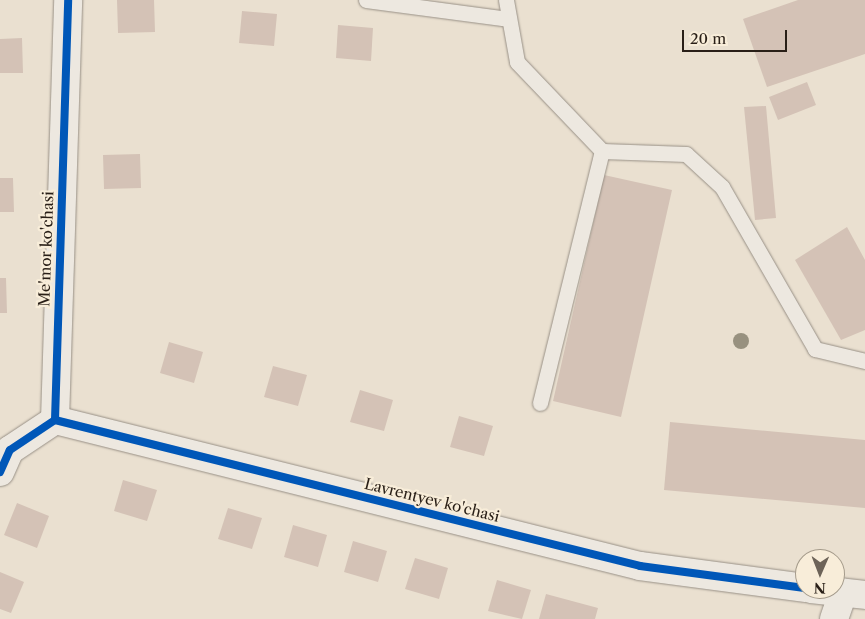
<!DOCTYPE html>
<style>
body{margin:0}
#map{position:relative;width:865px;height:619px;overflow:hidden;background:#eae0d0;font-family:"Libre Caslon Text",serif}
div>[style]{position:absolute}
.building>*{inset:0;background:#d4c2b6}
.roads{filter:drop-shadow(0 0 1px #989086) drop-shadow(0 0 1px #989086)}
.lane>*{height:15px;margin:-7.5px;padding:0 7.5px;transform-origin:7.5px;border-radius:7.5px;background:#ede8e0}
.street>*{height:28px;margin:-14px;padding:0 14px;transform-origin:14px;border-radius:14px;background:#ede8e0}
.cycleway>*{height:8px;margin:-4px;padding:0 4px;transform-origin:4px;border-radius:4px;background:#0057b8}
.trees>*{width:16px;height:16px;margin:-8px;border-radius:50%;background:#98917f}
span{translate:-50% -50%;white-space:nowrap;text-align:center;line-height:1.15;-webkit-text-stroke:4.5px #f8edd9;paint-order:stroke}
.street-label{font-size:15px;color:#291f17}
.north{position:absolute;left:795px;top:549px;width:50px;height:50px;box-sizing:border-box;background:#f8edd9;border:1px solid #a59b8b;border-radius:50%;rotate:181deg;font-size:14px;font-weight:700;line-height:20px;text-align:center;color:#291f17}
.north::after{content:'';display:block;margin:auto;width:18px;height:22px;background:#6d6358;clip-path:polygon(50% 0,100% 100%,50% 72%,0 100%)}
.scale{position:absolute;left:682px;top:30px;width:105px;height:22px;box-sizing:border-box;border:2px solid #291f17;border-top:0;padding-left:6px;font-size:15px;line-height:18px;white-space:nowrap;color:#291f17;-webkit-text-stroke:4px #f8edd9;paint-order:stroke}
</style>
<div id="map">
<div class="building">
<div style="clip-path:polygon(117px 0,154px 0,155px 32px,118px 33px)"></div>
<div style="clip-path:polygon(798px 0,865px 0,865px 54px,767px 87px,743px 19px)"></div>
<div style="clip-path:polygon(242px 11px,277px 14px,274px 46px,239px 43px)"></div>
<div style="clip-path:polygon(338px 25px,373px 28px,371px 61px,336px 58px)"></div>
<div style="clip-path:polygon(22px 38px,23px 73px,0 73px,0 39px)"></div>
<div style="clip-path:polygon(807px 82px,816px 105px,778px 120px,769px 97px)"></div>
<div style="clip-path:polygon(766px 106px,776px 218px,755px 220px,744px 107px)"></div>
<div style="clip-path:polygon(140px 154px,141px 188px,104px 189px,103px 155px)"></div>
<div style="clip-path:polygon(604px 175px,672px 190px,621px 417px,553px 401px)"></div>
<div style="clip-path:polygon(0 178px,13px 178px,14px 212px,0 212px)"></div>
<div style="clip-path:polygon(847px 227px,865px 260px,865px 330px,841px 340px,795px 260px)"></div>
<div style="clip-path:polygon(0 278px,6px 278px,7px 313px,0 313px)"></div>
<div style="clip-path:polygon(169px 342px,203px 352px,194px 383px,160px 373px)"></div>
<div style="clip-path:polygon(273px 366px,307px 375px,298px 406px,264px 397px)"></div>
<div style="clip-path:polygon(360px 390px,393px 400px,384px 431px,350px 422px)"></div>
<div style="clip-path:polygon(459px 416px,493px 426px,484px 456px,450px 447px)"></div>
<div style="clip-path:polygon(670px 422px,865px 440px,865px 508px,664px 490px)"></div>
<div style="clip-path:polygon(123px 480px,157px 490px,147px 521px,114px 511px)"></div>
<div style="clip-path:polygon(17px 503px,49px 516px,37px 548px,4px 535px)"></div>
<div style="clip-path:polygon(228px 508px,262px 518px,252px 549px,218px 539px)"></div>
<div style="clip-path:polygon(293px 525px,327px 535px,318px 567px,284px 557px)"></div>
<div style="clip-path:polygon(353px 541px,387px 551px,378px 582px,344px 572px)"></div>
<div style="clip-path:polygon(415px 558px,448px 568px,439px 599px,405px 589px)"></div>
<div style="clip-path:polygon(0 572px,24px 582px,11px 613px,0 609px)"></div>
<div style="clip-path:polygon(497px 580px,531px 590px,522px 619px,488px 611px)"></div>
<div style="clip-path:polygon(546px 594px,598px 608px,595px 619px,539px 619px)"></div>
</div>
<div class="roads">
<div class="lane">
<div style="left:366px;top:0;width:143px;rotate:7.6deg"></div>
<div style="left:506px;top:0;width:63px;rotate:79.9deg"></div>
<div style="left:517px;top:62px;width:123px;rotate:46.3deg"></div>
<div style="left:602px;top:151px;width:84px;rotate:2deg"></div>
<div style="left:686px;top:154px;width:49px;rotate:42.5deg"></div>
<div style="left:722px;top:187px;width:187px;rotate:60.1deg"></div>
<div style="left:815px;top:349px;width:51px;rotate:13.5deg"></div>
<div style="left:540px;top:403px;width:260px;rotate:-76.2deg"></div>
</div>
<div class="street">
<div style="left:55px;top:420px;width:603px;rotate:14.01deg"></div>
<div style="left:640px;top:566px;width:166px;rotate:7.6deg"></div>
<div style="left:0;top:472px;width:24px;rotate:-66deg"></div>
<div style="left:10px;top:450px;width:54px;rotate:-33.7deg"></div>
<div style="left:55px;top:420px;width:420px;rotate:-88.2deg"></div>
<div style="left:811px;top:589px;width:54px;rotate:6.3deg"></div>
<div style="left:834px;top:619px;width:28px;rotate:-71deg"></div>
</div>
</div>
<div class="cycleway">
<div style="left:55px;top:420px;width:603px;rotate:14.01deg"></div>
<div style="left:640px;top:566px;width:166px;rotate:7.6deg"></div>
<div style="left:0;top:472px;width:24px;rotate:-66deg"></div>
<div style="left:10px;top:450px;width:54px;rotate:-33.7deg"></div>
<div style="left:55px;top:420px;width:420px;rotate:-88.2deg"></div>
</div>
<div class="trees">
<div style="left:741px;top:341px"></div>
</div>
<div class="street-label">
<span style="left:46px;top:249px;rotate:-88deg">Me'mor ko'chasi</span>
<span style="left:432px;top:500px;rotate:14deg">Lavrentyev ko'chasi</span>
</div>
<div class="north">N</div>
<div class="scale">20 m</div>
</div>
